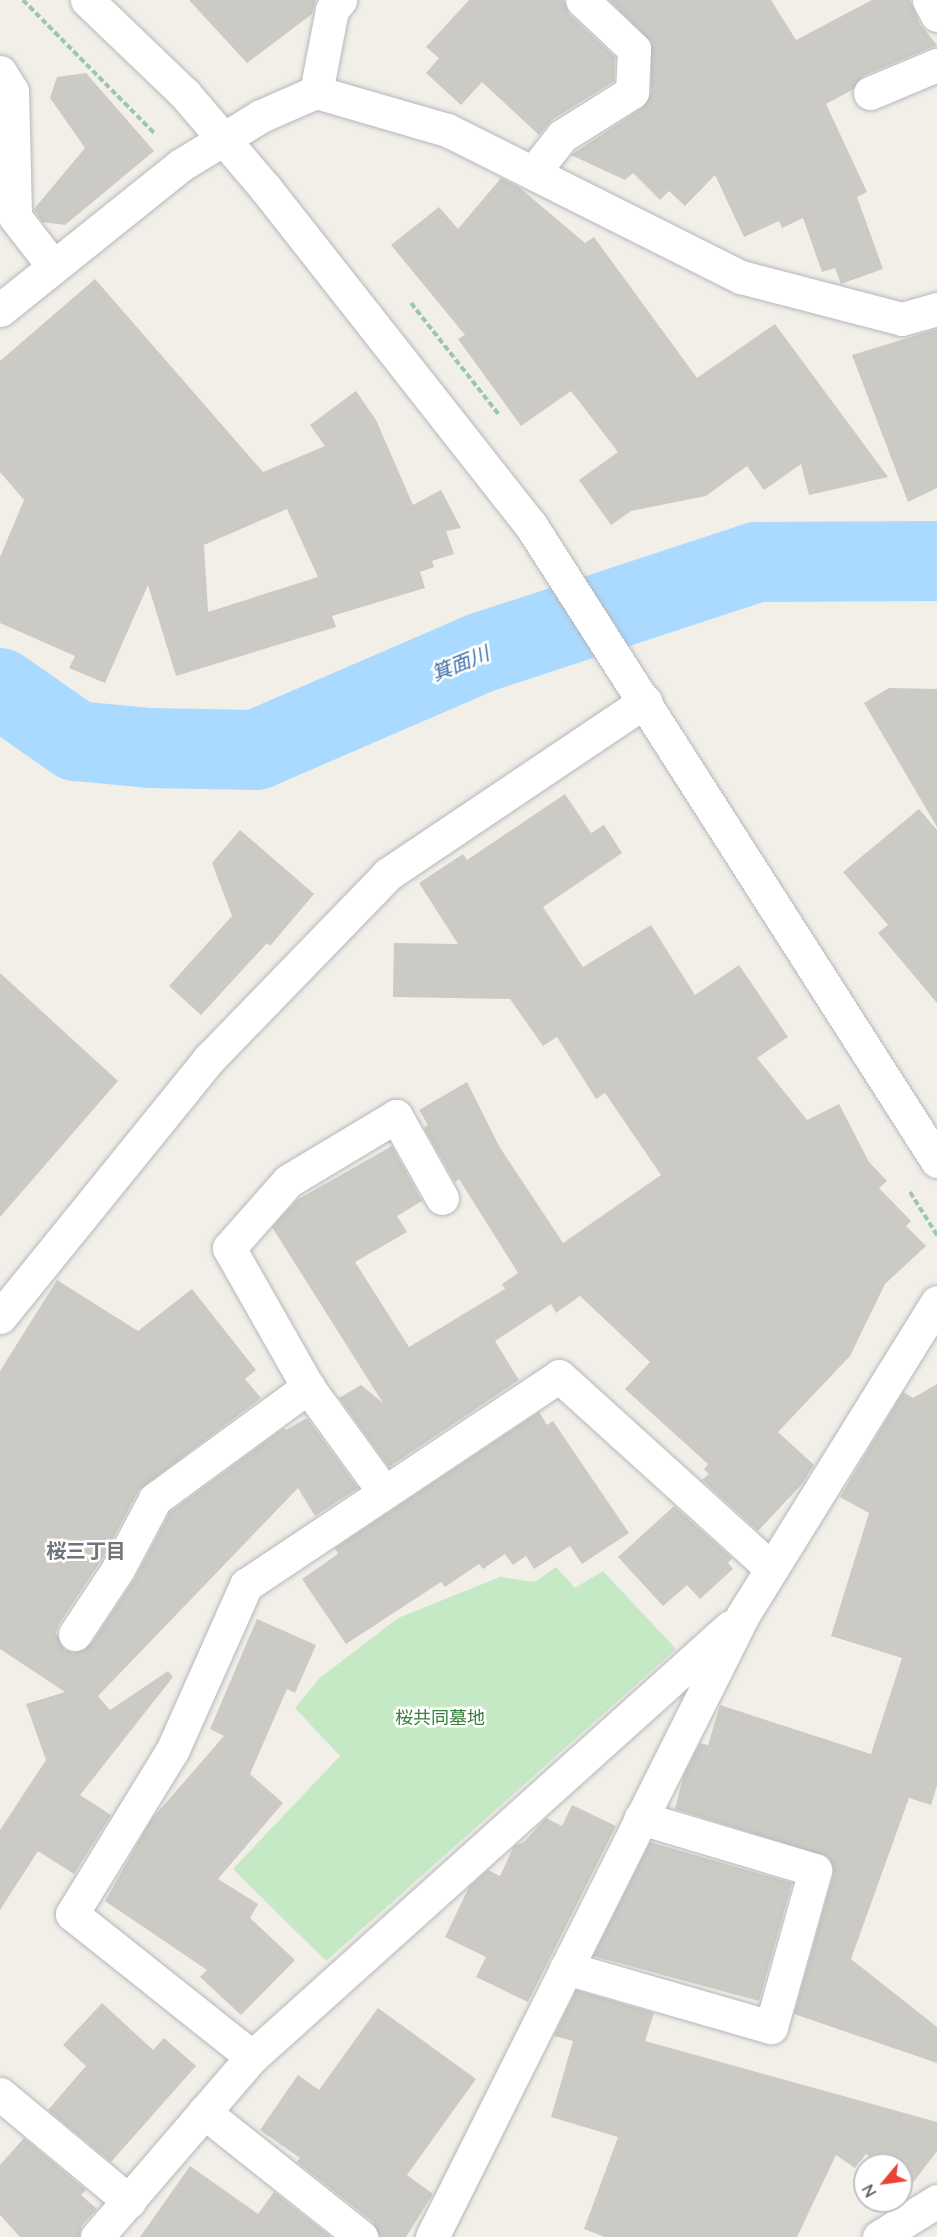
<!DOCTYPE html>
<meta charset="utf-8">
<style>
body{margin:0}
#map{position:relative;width:937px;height:2237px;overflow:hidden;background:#f1efe8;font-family:Quicksand,"Noto Sans JP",sans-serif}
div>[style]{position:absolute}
.green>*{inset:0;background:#c5e8c5}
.river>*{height:80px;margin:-40px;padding:0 40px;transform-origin:40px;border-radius:40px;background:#aadaff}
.building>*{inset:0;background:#cccac5}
.path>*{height:4px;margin-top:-2px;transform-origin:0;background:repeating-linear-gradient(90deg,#9cc7a9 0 6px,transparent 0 9px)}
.roads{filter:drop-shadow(0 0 2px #b5b8bc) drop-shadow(0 0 2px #b5b8bc)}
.street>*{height:33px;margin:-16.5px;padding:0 16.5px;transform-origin:16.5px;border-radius:16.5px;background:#fff}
.secondary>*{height:33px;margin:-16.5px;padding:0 16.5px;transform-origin:16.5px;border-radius:16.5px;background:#fff}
span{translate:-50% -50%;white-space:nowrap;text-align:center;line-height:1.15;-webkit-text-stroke:5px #fff;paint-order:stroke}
.park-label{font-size:18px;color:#348238}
.water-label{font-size:20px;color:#4174aa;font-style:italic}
.neighbourhood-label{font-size:20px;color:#70757a;font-weight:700}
.north{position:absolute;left:853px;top:2153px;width:60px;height:60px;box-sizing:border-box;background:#fff;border:2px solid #bfc1c3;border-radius:50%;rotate:241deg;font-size:16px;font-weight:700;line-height:24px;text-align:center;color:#5f6368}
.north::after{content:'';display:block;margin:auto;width:21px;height:27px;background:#ea4335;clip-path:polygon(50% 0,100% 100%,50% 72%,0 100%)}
</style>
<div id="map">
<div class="green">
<div style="clip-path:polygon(556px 1567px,575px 1588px,603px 1571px,676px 1649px,326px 1961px,233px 1869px,340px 1756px,295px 1708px,320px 1678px,398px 1618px,500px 1577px,535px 1582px)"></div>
</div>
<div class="river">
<div style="left:0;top:688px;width:93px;rotate:34.9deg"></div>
<div style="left:76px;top:741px;width:74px;rotate:5.4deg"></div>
<div style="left:150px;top:748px;width:106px;rotate:1.1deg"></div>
<div style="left:256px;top:750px;width:244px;rotate:-23.4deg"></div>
<div style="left:480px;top:653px;width:292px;rotate:-18.2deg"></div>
<div style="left:757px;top:562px;width:180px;rotate:-0.3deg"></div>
</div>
<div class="building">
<div style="clip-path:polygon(189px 0,316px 0,312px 14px,247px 63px)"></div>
<div style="clip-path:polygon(469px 0,564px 0,569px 14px,615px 57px,614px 81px,552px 120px,539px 135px,482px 82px,461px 105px,426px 73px,439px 58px,426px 47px)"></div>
<div style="clip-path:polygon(609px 0,771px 0,796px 40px,872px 0,910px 0,920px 24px,937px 45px,863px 76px,852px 90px,826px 104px,867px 192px,857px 197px,883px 269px,841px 284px,835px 268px,822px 272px,803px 218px,782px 228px,779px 221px,744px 237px,715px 175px,685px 206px,669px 191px,660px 200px,633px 173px,625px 180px,571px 155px,642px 108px,651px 93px,651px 42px)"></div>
<div style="clip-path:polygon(86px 73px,154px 151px,65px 225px,42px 222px,34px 209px,85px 148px,50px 98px,57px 77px)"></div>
<div style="clip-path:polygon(501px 178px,520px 188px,585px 243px,594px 237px,697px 378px,775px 324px,888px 477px,809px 495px,801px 464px,764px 490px,747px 466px,706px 496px,631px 511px,611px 525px,579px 480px,618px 452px,571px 391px,521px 426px,458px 339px,465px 335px,391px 245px,439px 207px,458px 229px)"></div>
<div style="clip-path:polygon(evenodd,95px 279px,263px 472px,325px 446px,310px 425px,356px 391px,376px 420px,413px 505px,441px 490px,461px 528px,446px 531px,454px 554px,432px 561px,434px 567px,420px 572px,425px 588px,332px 616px,336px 627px,176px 676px,148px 585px,105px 683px,69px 668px,75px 656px,0 623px,0 557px,24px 500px,0 472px,0 361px,95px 279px,287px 509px,318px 577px,208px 612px,204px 545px,287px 509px)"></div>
<div style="clip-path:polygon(937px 329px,937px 488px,908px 502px,852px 355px)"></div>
<div style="clip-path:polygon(889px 688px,937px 689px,937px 827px,864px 703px)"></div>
<div style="clip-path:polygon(565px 794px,591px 833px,604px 825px,622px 853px,543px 907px,583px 967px,651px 925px,695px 995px,739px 965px,788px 1037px,757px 1058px,807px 1120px,839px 1104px,869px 1162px,887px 1181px,879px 1188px,911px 1221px,906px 1226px,926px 1246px,885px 1284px,850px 1356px,778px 1432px,814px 1465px,802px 1484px,758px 1531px,702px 1480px,709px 1474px,704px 1469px,708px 1464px,625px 1389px,650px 1362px,580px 1296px,556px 1313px,551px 1304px,495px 1341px,519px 1380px,389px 1467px,339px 1398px,361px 1385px,383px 1403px,272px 1227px,297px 1200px,392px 1146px,422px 1201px,397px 1216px,407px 1232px,355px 1262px,409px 1347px,505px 1289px,502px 1284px,518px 1273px,459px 1179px,455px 1182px,424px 1128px,428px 1125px,419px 1110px,467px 1082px,499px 1146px,563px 1243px,661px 1175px,605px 1093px,596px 1099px,557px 1037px,543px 1046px,510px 999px,393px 997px,394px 943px,458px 944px,419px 883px,463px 854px,467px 860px)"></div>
<div style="clip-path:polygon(919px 809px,937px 830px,937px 1003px,878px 933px,888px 925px,843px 872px)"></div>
<div style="clip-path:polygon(240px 830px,314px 894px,270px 946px,267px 943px,201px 1015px,169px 986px,232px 916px,212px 863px)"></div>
<div style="clip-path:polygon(0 973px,118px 1081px,0 1217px)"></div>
<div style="clip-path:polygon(57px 1280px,138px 1331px,192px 1289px,256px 1370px,245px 1379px,261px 1398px,139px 1490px,102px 1559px,59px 1624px,56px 1633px,64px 1649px,74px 1653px,91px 1644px,135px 1578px,170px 1512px,284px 1428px,286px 1430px,307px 1418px,358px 1488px,315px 1516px,298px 1488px,98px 1696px,110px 1710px,168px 1671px,173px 1677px,80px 1795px,111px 1815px,74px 1874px,38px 1851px,0 1910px,0 1830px,46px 1760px,26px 1704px,65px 1692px,0 1649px,0 1371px)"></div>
<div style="clip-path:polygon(937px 1384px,937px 1785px,931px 1805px,909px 1798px,851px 1959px,937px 2027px,937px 2063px,794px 2014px,833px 1875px,828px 1857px,675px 1809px,683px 1777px,700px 1743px,708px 1745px,720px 1705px,871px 1754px,902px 1658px,831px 1636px,869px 1513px,840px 1497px,903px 1392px,913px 1398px)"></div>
<div style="clip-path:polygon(539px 1412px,547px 1425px,553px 1421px,629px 1533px,582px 1564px,570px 1546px,534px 1569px,526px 1556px,513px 1565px,505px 1554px,483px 1569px,479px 1564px,445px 1587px,441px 1582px,346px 1644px,302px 1579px,338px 1554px,335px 1548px)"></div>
<div style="clip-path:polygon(674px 1506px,732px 1558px,728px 1563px,733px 1569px,700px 1599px,687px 1585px,663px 1606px,618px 1557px)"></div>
<div style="clip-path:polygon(257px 1619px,316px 1645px,295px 1693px,287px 1689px,250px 1774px,283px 1803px,218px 1879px,258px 1904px,250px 1918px,295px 1960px,241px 2015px,200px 1977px,207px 1970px,105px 1901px,151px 1820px,224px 1736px,210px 1729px)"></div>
<div style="clip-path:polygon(572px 1805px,616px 1826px,528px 2002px,476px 1977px,486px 1957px,445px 1937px,469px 1887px,488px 1870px,500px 1876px,514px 1846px,524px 1842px,546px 1818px,562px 1826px)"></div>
<div style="clip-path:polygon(650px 1842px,792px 1883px,759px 2001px,593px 1956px)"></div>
<div style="clip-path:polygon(576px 1990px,654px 2013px,645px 2041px,937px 2122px,937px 2151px,909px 2188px,901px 2181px,901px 2165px,880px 2165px,866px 2154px,855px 2168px,836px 2155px,797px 2237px,605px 2237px,584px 2229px,618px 2137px,551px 2117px,573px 2041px,554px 2036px)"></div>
<div style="clip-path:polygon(102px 2003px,153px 2050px,164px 2038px,196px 2066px,111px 2162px,48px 2110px,86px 2066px,63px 2045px)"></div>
<div style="clip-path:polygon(378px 2008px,476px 2079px,407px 2175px,433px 2194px,406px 2237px,379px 2237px,373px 2222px,297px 2162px,300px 2158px,260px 2130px,298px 2075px,319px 2090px)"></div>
<div style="clip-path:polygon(24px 2138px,86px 2190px,81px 2195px,97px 2209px,82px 2225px,79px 2237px,20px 2237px,0 2215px,0 2165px)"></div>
<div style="clip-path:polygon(190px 2166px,258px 2214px,274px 2192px,331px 2237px,140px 2237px)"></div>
</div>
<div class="path">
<div style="left:23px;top:0;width:188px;rotate:45.4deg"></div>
<div style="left:411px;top:303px;width:142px;rotate:51.8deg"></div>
<div style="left:910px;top:1192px;width:51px;rotate:57.9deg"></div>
</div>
<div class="roads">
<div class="street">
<div style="left:929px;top:0;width:17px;rotate:62deg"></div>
<div style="left:0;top:72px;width:22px;rotate:58deg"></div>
<div style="left:12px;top:91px;width:126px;rotate:88.6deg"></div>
<div style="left:15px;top:217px;width:62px;rotate:52.2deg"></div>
<div style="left:316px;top:92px;width:84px;rotate:-79deg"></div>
<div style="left:332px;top:10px;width:13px;rotate:-51deg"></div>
<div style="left:870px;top:93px;width:73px;rotate:-22.7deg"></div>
<div style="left:533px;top:173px;width:47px;rotate:-51.9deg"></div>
<div style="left:562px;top:136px;width:83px;rotate:-32.2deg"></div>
<div style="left:632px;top:92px;width:43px;rotate:-87.3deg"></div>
<div style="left:634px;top:49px;width:71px;rotate:-136.7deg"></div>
<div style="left:0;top:310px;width:232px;rotate:-38.7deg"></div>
<div style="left:181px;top:165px;width:94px;rotate:-31.5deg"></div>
<div style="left:261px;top:116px;width:60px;rotate:-23.6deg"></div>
<div style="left:316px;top:92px;width:136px;rotate:16.2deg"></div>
<div style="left:447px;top:130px;width:329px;rotate:26.6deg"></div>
<div style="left:741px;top:277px;width:166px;rotate:14.6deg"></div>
<div style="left:902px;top:319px;width:36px;rotate:-16deg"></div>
<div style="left:0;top:1317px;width:333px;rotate:-51deg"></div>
<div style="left:210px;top:1058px;width:256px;rotate:-45.9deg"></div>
<div style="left:388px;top:874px;width:310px;rotate:-33.9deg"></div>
<div style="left:384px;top:1492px;width:130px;rotate:-125.9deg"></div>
<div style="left:308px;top:1387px;width:160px;rotate:-119.6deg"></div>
<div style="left:229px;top:1248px;width:89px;rotate:-48.6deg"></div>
<div style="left:288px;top:1181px;width:126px;rotate:-31deg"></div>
<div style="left:396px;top:1116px;width:94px;rotate:60.7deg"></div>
<div style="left:75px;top:1634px;width:78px;rotate:-56.5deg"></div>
<div style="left:118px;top:1569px;width:79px;rotate:-62.1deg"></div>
<div style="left:155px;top:1499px;width:190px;rotate:-36.2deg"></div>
<div style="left:566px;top:1968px;width:213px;rotate:16.1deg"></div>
<div style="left:771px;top:2027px;width:163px;rotate:-74.3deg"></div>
<div style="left:815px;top:1870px;width:182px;rotate:-163.4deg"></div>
<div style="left:252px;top:2057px;width:230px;rotate:-141.5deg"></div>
<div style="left:72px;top:1914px;width:193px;rotate:-58.5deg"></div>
<div style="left:173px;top:1749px;width:180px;rotate:-66deg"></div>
<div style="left:246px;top:1585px;width:376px;rotate:-33.7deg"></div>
<div style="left:559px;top:1376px;width:287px;rotate:42.2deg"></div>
<div style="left:0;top:2094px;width:168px;rotate:39.7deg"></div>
<div style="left:204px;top:2112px;width:201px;rotate:38.5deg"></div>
<div style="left:97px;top:2237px;width:238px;rotate:-49.3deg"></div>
<div style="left:252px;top:2057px;width:643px;rotate:-41.97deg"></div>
<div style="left:432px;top:2237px;width:695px;rotate:-63.43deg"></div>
<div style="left:743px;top:1615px;width:368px;rotate:-58.2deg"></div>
<div style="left:879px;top:2237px;width:68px;rotate:-31.8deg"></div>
</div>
<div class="secondary">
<div style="left:87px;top:0;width:136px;rotate:43.8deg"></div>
<div style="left:185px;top:94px;width:125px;rotate:49.5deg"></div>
<div style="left:266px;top:189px;width:427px;rotate:51.8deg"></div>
<div style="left:530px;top:524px;width:756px;rotate:57.42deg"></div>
</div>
</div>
<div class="park-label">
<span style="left:440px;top:1718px">桜共同墓地</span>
</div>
<div class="water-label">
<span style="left:460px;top:663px;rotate:-22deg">箕面川</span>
</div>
<div class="neighbourhood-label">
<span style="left:86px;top:1550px">桜三丁目</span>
</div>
<div class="north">N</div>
</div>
